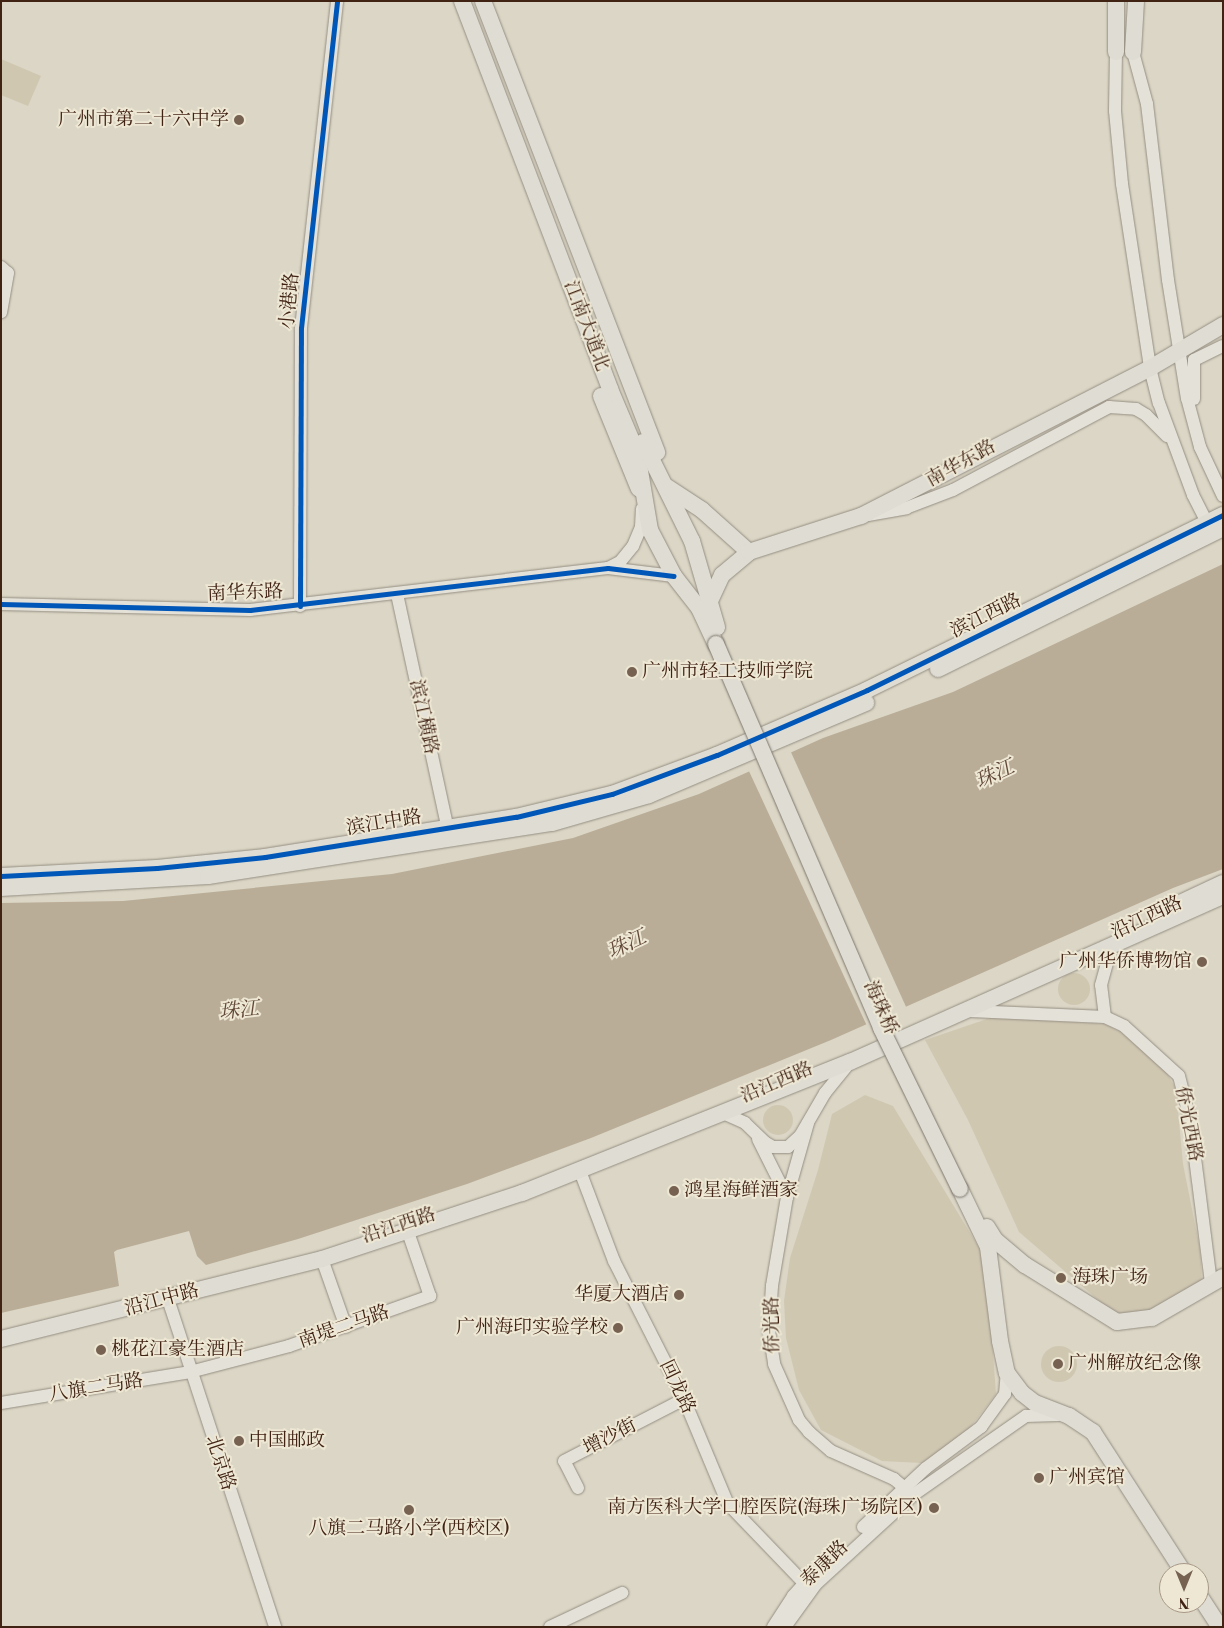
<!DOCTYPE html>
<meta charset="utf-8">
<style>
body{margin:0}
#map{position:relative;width:1224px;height:1628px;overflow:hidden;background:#dbd6c5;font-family:"Libre Bodoni","Noto Serif SC",serif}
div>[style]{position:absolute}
.green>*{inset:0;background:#d0c7b1}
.round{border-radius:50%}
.water>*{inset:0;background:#baad98}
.pier>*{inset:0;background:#dbd6c5}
.roads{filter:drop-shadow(0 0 1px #958e82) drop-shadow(0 0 1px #958e82)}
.minor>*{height:12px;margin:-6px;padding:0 6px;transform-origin:6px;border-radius:6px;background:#e4e1d9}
.major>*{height:16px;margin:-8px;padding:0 8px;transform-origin:8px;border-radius:8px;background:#dedcd3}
.bridges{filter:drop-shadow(0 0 1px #7e766c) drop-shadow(0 0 1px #7e766c)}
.major-bridge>*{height:16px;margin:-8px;padding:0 8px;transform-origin:8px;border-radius:8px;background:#dedcd3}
.cycleway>*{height:5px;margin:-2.5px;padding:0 2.5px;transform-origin:2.5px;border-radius:2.5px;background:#0057b8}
.dots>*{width:14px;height:14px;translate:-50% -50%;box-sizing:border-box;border:2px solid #ede7d4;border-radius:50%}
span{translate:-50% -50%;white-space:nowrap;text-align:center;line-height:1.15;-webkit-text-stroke:4px #ede7d4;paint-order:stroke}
.poi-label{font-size:19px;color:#412314}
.right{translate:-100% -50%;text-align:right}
.left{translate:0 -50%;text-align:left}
.street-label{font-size:19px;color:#412314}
.water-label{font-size:20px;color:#614736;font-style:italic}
.frame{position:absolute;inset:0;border:2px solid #412314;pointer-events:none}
.north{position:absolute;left:1159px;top:1563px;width:50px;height:50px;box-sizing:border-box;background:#ede7d4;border:1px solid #a89987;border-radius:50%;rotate:180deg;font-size:14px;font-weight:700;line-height:20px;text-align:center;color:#412314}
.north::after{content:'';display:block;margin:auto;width:18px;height:22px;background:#776252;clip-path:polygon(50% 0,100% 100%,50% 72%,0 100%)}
</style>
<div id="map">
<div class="green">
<div style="clip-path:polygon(1px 59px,41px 76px,28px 106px,1px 95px)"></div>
<div class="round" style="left:1058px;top:973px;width:32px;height:32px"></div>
<div style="clip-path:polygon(993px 1017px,1105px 1024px,1121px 1032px,1165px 1070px,1176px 1089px,1183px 1164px,1200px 1249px,1202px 1281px,1149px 1313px,1130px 1315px,1111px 1311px,1019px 1232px,968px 1120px,925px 1040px)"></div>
<div style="clip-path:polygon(865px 1095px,893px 1106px,986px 1259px,996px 1394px,963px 1437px,922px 1463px,882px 1461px,821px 1430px,799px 1390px,786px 1338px,784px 1301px,790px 1258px,818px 1170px,832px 1114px)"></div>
<div class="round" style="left:763px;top:1105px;width:30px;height:30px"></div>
<div class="round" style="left:1041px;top:1346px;width:36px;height:36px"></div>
</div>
<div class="water">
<div style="clip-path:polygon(1223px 564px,1223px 869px,1173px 888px,831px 1040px,591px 1138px,467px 1184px,298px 1239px,206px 1265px,197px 1256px,189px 1231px,117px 1250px,114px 1252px,119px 1286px,1px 1313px,1px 903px,123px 901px,392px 874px,573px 838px,699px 794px,823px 738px,953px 692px)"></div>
</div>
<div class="pier">
<div style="clip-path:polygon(790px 750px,907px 1009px,867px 1026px,748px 769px)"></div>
</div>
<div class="roads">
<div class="minor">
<div style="left:1116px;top:52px;width:59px;rotate:91deg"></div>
<div style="left:1115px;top:111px;width:73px;rotate:84.5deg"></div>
<div style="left:1122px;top:184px;width:186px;rotate:81.3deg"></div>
<div style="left:1150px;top:368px;width:36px;rotate:76deg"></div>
<div style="left:1159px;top:403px;width:98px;rotate:69.7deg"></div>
<div style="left:1193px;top:495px;width:31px;rotate:63deg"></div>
<div style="left:1207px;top:523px;width:8px;rotate:14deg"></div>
<div style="left:1133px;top:52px;width:54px;rotate:74.9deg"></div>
<div style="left:1147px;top:104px;width:177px;rotate:83.2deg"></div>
<div style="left:1168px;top:280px;width:120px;rotate:80.9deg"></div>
<div style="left:1187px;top:398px;width:51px;rotate:75.1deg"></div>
<div style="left:1200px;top:447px;width:54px;rotate:64.9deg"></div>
<div style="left:1px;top:267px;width:9px;rotate:41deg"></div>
<div style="left:8px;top:273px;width:40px;rotate:100deg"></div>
<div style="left:1194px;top:399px;width:39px;rotate:-90deg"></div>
<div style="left:1194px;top:360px;width:32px;rotate:-26deg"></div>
<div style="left:868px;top:515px;width:39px;rotate:-10deg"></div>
<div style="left:906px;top:508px;width:50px;rotate:-21deg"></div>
<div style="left:953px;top:490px;width:177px;rotate:-28deg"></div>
<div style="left:1109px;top:407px;width:27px;rotate:4deg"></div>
<div style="left:1136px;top:409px;width:12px;rotate:31deg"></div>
<div style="left:1146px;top:415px;width:30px;rotate:45deg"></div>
<div style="left:608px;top:568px;width:13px;rotate:-27deg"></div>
<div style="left:620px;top:562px;width:21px;rotate:-51deg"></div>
<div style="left:633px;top:546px;width:21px;rotate:-67deg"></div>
<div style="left:641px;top:527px;width:18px;rotate:-87deg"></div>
<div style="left:397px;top:594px;width:247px;rotate:77.8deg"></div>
<div style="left:1px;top:604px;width:249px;rotate:1.4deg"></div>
<div style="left:250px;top:610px;width:360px;rotate:-6.7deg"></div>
<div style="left:608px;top:568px;width:66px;rotate:6.9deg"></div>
<div style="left:300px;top:606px;width:278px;rotate:-89.8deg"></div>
<div style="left:301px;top:328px;width:329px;rotate:-83.7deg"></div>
<div style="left:970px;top:1011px;width:135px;rotate:2.5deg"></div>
<div style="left:1105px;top:1017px;width:21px;rotate:25deg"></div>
<div style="left:1124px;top:1026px;width:74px;rotate:42.3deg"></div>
<div style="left:1179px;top:1076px;width:44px;rotate:75.7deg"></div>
<div style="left:1190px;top:1119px;width:166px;rotate:82.7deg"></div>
<div style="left:1105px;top:1017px;width:32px;rotate:-97deg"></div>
<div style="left:1101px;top:985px;width:41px;rotate:-74.6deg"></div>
<div style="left:723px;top:1113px;width:24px;rotate:24deg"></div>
<div style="left:745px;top:1123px;width:29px;rotate:44deg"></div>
<div style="left:766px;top:1143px;width:8px;rotate:30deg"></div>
<div style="left:773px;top:1147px;width:15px"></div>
<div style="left:788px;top:1147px;width:16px;rotate:-43deg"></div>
<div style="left:800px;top:1136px;width:50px;rotate:-59.8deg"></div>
<div style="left:825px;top:1093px;width:40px;rotate:-51deg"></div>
<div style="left:808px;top:1123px;width:77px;rotate:105.8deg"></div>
<div style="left:787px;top:1197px;width:90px;rotate:99.6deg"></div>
<div style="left:772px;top:1286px;width:45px;rotate:93.8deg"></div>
<div style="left:769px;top:1331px;width:33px;rotate:81deg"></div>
<div style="left:774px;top:1364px;width:61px;rotate:65.9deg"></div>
<div style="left:799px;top:1420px;width:16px;rotate:50deg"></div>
<div style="left:809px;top:1432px;width:29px;rotate:41deg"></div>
<div style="left:831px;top:1451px;width:69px;rotate:24deg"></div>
<div style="left:894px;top:1479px;width:25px;rotate:40deg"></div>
<div style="left:758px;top:1139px;width:65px;rotate:63.4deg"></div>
<div style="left:580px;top:1171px;width:96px;rotate:69.3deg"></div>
<div style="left:614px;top:1261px;width:155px;rotate:63.1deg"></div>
<div style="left:684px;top:1399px;width:114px;rotate:67.3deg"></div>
<div style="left:728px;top:1504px;width:110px;rotate:46.1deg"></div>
<div style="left:322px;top:1259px;width:72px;rotate:70.6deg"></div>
<div style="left:168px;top:1299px;width:345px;rotate:71.9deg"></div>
<div style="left:1px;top:1403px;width:192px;rotate:-9.3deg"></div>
<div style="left:190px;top:1372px;width:102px;rotate:-14.7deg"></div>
<div style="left:289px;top:1346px;width:150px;rotate:-19.5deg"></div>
<div style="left:430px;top:1296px;width:68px;rotate:-109deg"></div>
<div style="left:578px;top:1488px;width:30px;rotate:-117deg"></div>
<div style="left:564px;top:1461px;width:135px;rotate:-27.3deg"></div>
<div style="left:863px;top:1527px;width:86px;rotate:-43.1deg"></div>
<div style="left:926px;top:1468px;width:69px;rotate:-36.7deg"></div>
<div style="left:981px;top:1427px;width:41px;rotate:-54deg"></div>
<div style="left:1005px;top:1394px;width:21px;rotate:-85deg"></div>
<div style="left:550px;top:1627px;width:80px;rotate:-25.3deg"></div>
<div style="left:773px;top:1627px;width:37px;rotate:-57deg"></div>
<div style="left:793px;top:1596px;width:25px;rotate:-48deg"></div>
<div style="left:785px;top:1627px;width:53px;rotate:-54.2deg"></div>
<div style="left:816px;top:1584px;width:132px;rotate:-42.5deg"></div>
<div style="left:913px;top:1495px;width:138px;rotate:-35deg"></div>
<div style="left:1026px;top:1416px;width:32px;rotate:-2deg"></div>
</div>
<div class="major">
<div style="left:462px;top:1px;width:415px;rotate:69.1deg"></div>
<div style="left:610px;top:389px;width:69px;rotate:67.1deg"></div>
<div style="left:637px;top:453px;width:78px;rotate:80.4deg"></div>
<div style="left:650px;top:530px;width:52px;rotate:62.4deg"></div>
<div style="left:674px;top:576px;width:41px;rotate:52deg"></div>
<div style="left:699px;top:608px;width:40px;rotate:65deg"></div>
<div style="left:483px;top:1px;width:484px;rotate:68.9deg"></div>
<div style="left:1116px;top:1px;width:51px;rotate:90deg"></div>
<div style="left:1133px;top:52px;width:51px;rotate:-86.6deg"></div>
<div style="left:601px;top:396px;width:100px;rotate:67.8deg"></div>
<div style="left:643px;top:442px;width:110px;rotate:63.7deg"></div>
<div style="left:692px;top:541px;width:90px;rotate:73.8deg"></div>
<div style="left:667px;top:487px;width:42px;rotate:33.3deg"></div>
<div style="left:702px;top:510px;width:63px;rotate:41.8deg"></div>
<div style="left:709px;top:603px;width:31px;rotate:-65deg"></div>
<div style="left:722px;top:575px;width:35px;rotate:-40deg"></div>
<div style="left:749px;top:552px;width:118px;rotate:-17.8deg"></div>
<div style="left:861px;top:516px;width:325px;rotate:-27.1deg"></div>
<div style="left:1150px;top:368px;width:85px;rotate:-30.5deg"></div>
<div style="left:938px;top:669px;width:318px;rotate:-26.3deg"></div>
<div style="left:1px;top:876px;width:156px;rotate:-2.9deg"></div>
<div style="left:157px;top:868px;width:109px;rotate:-5.8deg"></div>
<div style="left:265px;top:857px;width:254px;rotate:-9.1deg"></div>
<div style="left:516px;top:817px;width:99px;rotate:-13.5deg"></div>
<div style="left:612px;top:794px;width:112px;rotate:-20.4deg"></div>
<div style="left:717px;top:755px;width:163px;rotate:-23.4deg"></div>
<div style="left:867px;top:690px;width:397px;rotate:-26.2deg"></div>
<div style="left:1px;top:888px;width:207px;rotate:-3.3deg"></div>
<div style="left:208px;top:876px;width:348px;rotate:-8.8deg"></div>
<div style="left:552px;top:823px;width:101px;rotate:-16.1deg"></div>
<div style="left:649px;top:795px;width:236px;rotate:-23deg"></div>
<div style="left:1165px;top:910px;width:64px;rotate:-25deg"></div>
<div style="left:960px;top:1189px;width:64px;rotate:64.2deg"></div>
<div style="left:988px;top:1247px;width:95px;rotate:82.7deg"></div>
<div style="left:1000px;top:1341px;width:33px;rotate:78deg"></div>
<div style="left:1007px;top:1373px;width:25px;rotate:53deg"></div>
<div style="left:1022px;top:1393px;width:16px;rotate:38deg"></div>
<div style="left:1035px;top:1403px;width:36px;rotate:21deg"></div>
<div style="left:1069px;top:1416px;width:29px;rotate:34deg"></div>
<div style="left:1093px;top:1432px;width:168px;rotate:57.2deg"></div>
<div style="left:987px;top:1227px;width:15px;rotate:58deg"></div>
<div style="left:995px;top:1240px;width:39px;rotate:40deg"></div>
<div style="left:1025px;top:1265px;width:108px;rotate:31.8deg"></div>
<div style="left:1117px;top:1322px;width:35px;rotate:-7deg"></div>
<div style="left:1152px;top:1318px;width:82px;rotate:-30deg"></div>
<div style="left:1px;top:1339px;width:331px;rotate:-14deg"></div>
<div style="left:322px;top:1259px;width:211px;rotate:-18.3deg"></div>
<div style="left:522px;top:1193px;width:353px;rotate:-21.8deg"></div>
<div style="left:850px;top:1062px;width:408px;rotate:-24deg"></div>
<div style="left:1199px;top:1595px;width:38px;rotate:57deg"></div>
</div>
</div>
<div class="bridges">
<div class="major-bridge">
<div style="left:716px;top:644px;width:418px;rotate:66.7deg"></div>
<div style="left:881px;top:1028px;width:179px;rotate:63.9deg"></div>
</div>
</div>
<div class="cycleway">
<div style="left:1px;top:604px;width:249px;rotate:1.4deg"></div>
<div style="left:250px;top:610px;width:360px;rotate:-6.7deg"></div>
<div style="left:608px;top:568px;width:66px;rotate:6.9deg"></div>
<div style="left:300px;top:606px;width:278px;rotate:-89.8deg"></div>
<div style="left:301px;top:328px;width:329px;rotate:-83.7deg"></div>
<div style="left:1px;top:876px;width:156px;rotate:-2.9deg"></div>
<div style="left:157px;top:868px;width:109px;rotate:-5.8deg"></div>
<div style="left:265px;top:857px;width:254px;rotate:-9.1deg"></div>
<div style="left:516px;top:817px;width:99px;rotate:-13.5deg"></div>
<div style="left:612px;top:794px;width:112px;rotate:-20.4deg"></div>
<div style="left:717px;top:755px;width:163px;rotate:-23.4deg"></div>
<div style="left:867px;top:690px;width:397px;rotate:-26.2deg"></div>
</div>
<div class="dots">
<div style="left:239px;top:120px;background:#776252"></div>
<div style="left:632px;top:672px;background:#776252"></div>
<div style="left:1202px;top:962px;background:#776252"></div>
<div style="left:674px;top:1191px;background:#776252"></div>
<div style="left:1061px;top:1278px;background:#776252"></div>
<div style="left:679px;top:1295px;background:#776252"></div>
<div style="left:618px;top:1328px;background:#776252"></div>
<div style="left:101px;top:1350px;background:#776252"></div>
<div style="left:1058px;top:1364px;background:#776252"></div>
<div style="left:239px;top:1441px;background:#776252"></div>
<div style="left:1039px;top:1478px;background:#776252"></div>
<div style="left:934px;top:1508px;background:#776252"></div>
<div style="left:409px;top:1510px;background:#776252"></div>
</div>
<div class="poi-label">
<span class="right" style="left:229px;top:120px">广州市第二十六中学</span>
<span class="left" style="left:642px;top:672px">广州市轻工技师学院</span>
<span class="right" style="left:1192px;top:962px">广州华侨博物馆</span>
<span class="left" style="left:684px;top:1191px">鸿星海鲜酒家</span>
<span class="left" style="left:1072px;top:1278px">海珠广场</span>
<span class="right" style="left:669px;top:1295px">华厦大酒店</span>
<span class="right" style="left:608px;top:1328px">广州海印实验学校</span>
<span class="left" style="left:111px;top:1350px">桃花江豪生酒店</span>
<span class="left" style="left:1068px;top:1364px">广州解放纪念像</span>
<span class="left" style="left:249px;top:1441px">中国邮政</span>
<span class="left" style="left:1049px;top:1478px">广州宾馆</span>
<span class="right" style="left:923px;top:1508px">南方医科大学口腔医院(海珠广场院区)</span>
<span style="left:409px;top:1529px">八旗二马路小学(西校区)</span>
</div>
<div class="street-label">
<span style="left:290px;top:301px;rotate:-85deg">小港路</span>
<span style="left:586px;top:326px;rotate:69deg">江南大道北</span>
<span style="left:961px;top:464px;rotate:-29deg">南华东路</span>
<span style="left:245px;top:593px;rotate:-2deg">南华东路</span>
<span style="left:986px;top:616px;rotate:-26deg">滨江西路</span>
<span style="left:423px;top:717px;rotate:78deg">滨江横路</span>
<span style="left:384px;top:823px;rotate:-9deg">滨江中路</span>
<span style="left:1147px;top:918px;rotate:-25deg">沿江西路</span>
<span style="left:880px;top:1008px;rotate:66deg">海珠桥</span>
<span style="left:777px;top:1083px;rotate:-23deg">沿江西路</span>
<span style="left:1188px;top:1124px;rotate:79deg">侨光西路</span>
<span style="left:399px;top:1226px;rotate:-18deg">沿江西路</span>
<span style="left:162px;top:1300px;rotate:-15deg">沿江中路</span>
<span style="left:773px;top:1325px;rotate:-91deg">侨光路</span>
<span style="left:344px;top:1327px;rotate:-19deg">南堤二马路</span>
<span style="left:677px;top:1387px;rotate:64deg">回龙路</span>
<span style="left:96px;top:1388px;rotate:-9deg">八旗二马路</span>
<span style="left:610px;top:1437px;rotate:-27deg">增沙街</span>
<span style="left:220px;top:1463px;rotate:72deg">北京路</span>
<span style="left:825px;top:1564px;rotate:-44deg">泰康路</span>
</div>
<div class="water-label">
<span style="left:995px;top:775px;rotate:-25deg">珠江</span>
<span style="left:627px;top:945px;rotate:-25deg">珠江</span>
<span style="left:239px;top:1011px;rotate:-6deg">珠江</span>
</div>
<div class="frame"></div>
<div class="north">N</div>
</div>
